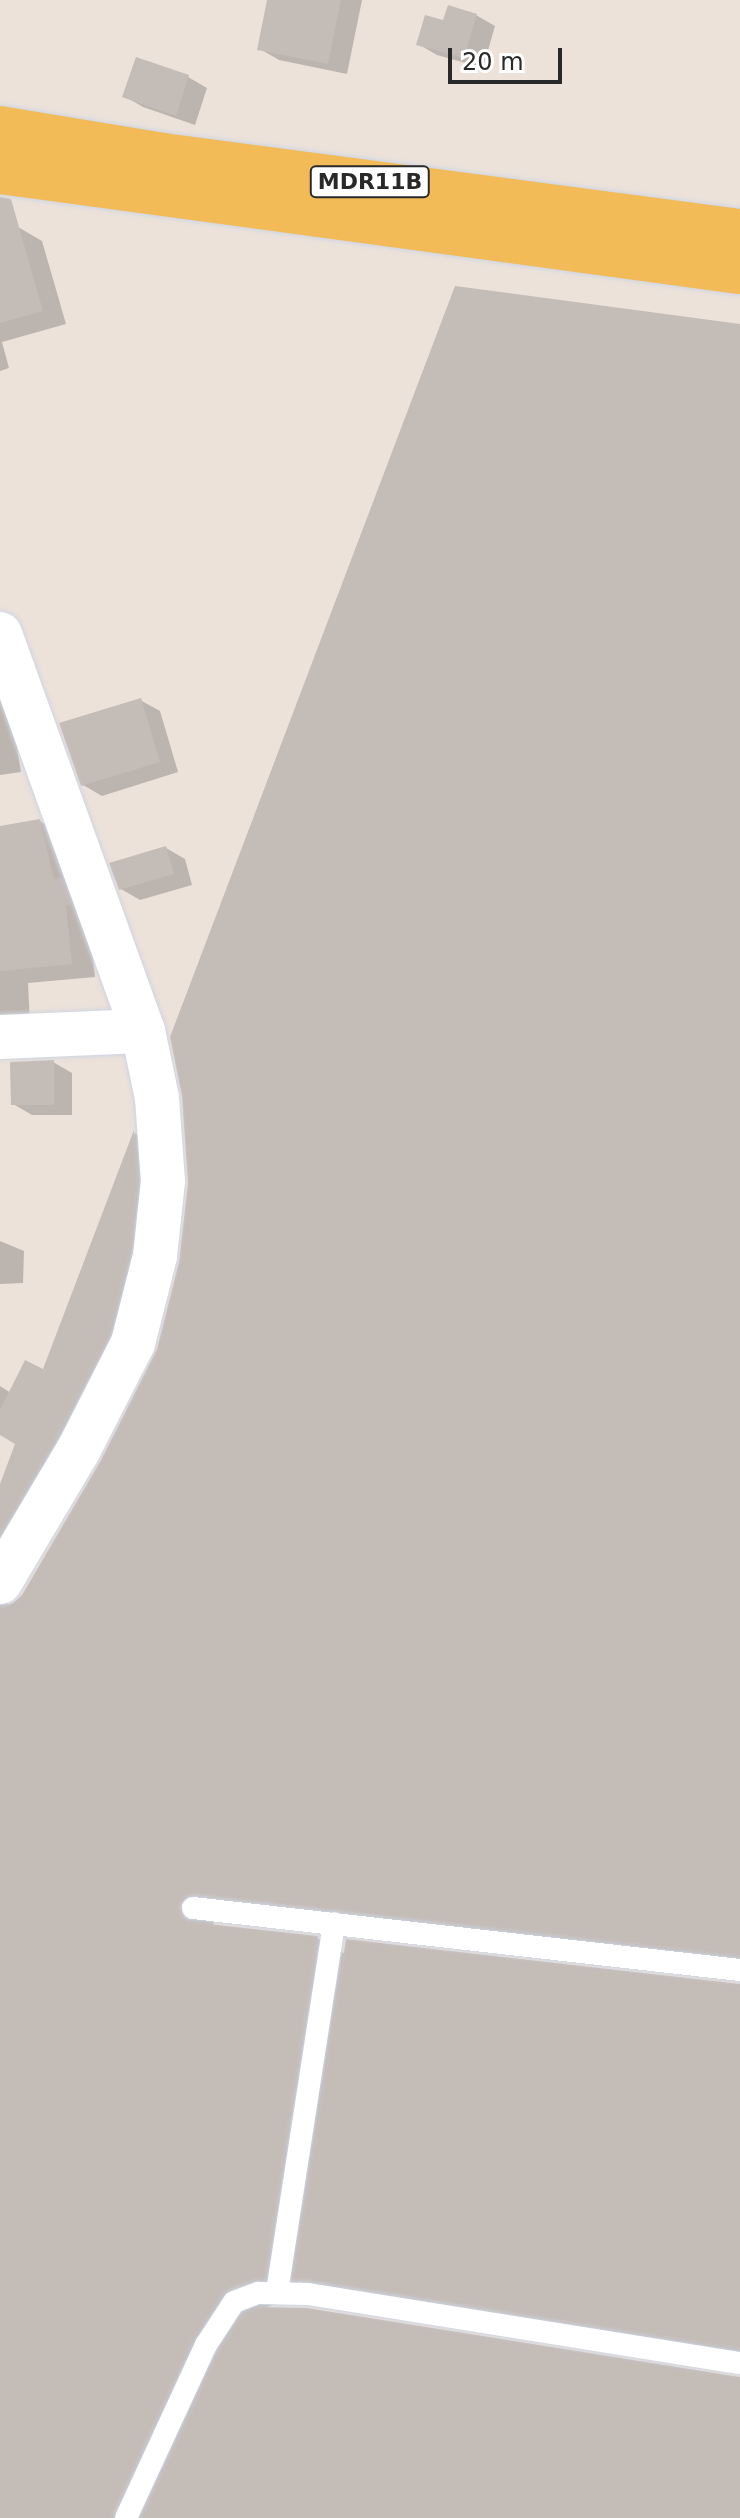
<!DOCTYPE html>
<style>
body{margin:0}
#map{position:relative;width:740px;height:2518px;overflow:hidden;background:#ece2da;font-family:"DejaVu Sans",sans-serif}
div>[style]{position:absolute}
.shadow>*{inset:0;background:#0003}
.building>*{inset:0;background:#c4bcb7}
.roads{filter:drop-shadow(0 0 2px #cfd5e2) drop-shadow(0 0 2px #cfd5e2)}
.lane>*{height:22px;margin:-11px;padding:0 11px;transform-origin:11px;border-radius:11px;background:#fff}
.street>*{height:44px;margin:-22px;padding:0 22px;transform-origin:22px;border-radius:22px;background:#fff}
.primary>*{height:44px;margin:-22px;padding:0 22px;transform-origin:22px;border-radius:22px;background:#f2bb58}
span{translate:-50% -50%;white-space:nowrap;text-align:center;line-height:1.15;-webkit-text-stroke:6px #fff;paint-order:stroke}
.shield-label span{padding:2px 6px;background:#fff;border:2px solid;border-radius:6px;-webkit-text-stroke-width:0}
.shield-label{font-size:22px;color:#292929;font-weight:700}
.scale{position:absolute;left:448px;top:48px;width:114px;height:36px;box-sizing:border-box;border:4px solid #292929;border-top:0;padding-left:10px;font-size:24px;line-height:28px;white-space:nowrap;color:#292929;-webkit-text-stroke:6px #fff;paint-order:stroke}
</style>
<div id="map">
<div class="shadow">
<div style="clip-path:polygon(269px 0,362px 0,347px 74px,279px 60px,260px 49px)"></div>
<div style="clip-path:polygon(476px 15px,495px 26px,483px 68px,437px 55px,418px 44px,444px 23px)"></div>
<div style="clip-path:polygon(137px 60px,188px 77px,207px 88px,195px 125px,143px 107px,124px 96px)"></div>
<div style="clip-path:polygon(0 223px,18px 227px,42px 241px,66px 324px,2px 342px,9px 368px,0 371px)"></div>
<div style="clip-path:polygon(740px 326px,740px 1970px,214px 1917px,213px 1926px,317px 1938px,345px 1954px,740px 1986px,740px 2361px,327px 2297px,299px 2281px,297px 2297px,261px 2309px,740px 2378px,740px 2518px,0 2518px,0 1489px,17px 1443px,0 1433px,0 1386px,11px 1393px,45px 1372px,135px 1133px,166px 1151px,170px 1200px,7px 1600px,8px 1607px,23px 1596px,103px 1461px)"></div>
<div style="clip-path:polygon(0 658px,30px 744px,17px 747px,21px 772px,0 775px)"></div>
<div style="clip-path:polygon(140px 700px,160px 711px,178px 772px,102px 796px,83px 785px)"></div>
<div style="clip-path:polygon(40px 821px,63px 834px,89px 918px,95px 977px,28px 983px,30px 1024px,0 1044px,0 828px)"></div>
<div style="clip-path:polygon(166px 848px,185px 859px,192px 885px,140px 900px,121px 889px)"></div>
<div style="clip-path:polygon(53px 1062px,72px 1073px,72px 1115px,32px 1115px,13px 1104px)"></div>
<div style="clip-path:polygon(0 1241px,24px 1251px,23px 1283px,0 1284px)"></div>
</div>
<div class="building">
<div style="clip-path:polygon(267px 0,341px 0,328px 64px,257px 50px)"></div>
<div style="clip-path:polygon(448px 5px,477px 14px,464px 58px,416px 45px,425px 15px,443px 20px)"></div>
<div style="clip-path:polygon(136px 57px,189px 75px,176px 116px,122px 97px)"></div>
<div style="clip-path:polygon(0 197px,11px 199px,43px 311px,0 323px)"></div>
<div style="clip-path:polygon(455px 286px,740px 324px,740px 1956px,187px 1896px,181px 1900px,180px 1913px,191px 1922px,318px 1936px,265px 2279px,253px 2280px,223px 2294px,194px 2337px,112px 2518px,0 2518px,0 1607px,13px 1603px,22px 1595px,101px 1460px,157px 1349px,179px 1262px,188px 1183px,182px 1096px,170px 1037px)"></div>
<div style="clip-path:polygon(141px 698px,160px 762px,81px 786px,59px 723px)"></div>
<div style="clip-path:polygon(40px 819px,54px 879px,61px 877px,71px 904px,66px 906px,72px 964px,0 971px,0 826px)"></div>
<div style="clip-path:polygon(166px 846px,174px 874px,119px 890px,109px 863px)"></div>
<div style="clip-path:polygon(54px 1060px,54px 1105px,11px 1105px,10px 1062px)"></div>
<div style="clip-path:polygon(134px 1130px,138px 1181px,130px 1252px,109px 1334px,57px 1437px,0 1533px,0 1484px,15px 1444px,0 1435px,0 1410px,25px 1360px,43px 1369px)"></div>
<div style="clip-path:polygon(346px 1939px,740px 1984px,740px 2349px,293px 2280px)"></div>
<div style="clip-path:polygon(260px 2307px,307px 2308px,740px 2377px,740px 2518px,141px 2518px,218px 2352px,243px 2314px)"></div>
</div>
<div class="roads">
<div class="lane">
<div style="left:193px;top:1908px;width:551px;rotate:6.47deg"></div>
<div style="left:277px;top:2292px;width:373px;rotate:-81.2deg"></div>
<div style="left:126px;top:2518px;width:191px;rotate:-65.2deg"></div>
<div style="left:206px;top:2345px;width:51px;rotate:-56.9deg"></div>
<div style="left:234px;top:2302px;width:26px;rotate:-21deg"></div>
<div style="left:258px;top:2293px;width:50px;rotate:1.1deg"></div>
<div style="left:308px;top:2294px;width:437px;rotate:9.1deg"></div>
</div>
<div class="street">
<div style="left:0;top:634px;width:422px;rotate:70.2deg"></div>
<div style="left:143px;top:1031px;width:68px;rotate:78.2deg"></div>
<div style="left:157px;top:1098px;width:83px;rotate:85.9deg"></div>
<div style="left:163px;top:1181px;width:75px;rotate:96.1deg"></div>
<div style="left:155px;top:1256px;width:90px;rotate:104.2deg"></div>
<div style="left:133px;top:1343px;width:119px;rotate:117deg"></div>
<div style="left:79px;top:1449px;width:155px;rotate:120.7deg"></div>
<div style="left:0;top:1037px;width:143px;rotate:-2.4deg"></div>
</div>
<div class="primary">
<div style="left:0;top:128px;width:165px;rotate:9.4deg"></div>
<div style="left:163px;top:155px;width:582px;rotate:7.5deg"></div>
<div style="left:0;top:172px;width:747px;rotate:7.7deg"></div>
</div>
</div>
<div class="shield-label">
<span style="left:370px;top:182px">MDR11B</span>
</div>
<div class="scale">20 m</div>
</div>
